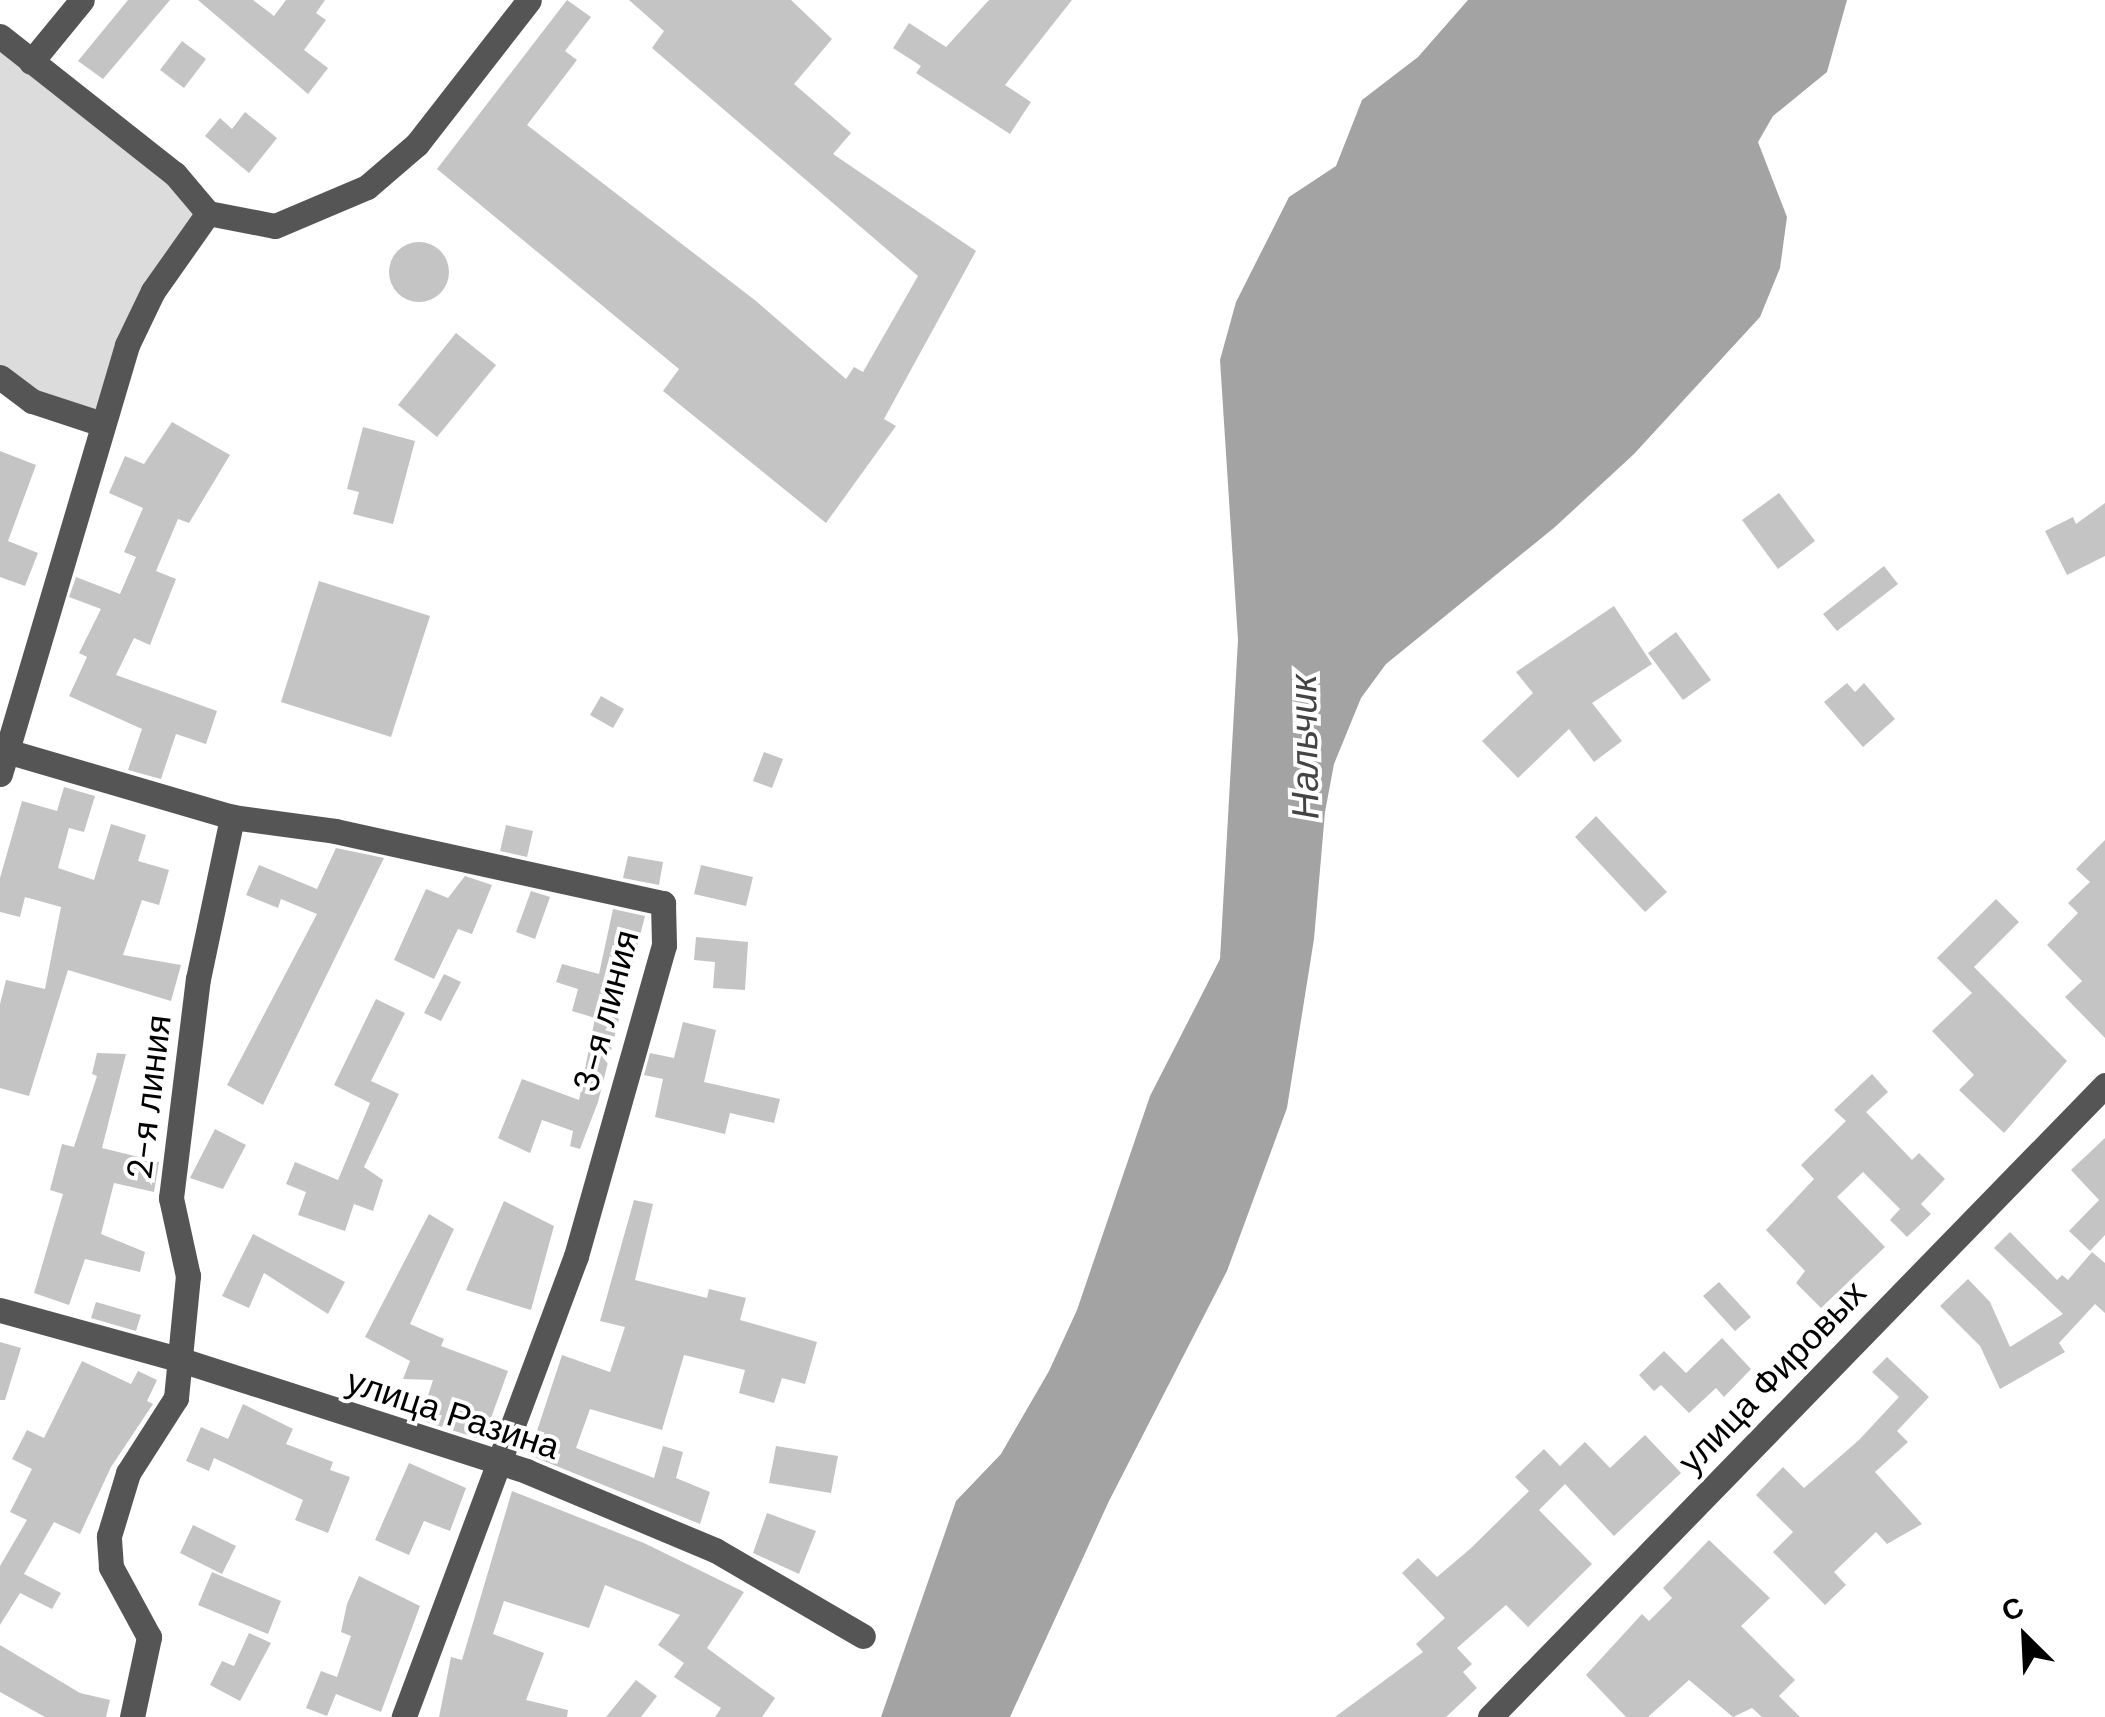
<!DOCTYPE html>
<meta charset="utf-8">
<style>
body{margin:0}
#map{position:relative;width:2105px;height:1717px;overflow:hidden;background:#fff;font-family:"DM Sans",sans-serif}
div>[style]{position:absolute}
.green>*{inset:0;background:#dcdcdc}
.water>*{inset:0;background:#a3a3a3}
.building>*{inset:0;background:#c4c4c4}
.round{border-radius:50%}
.minor>*{height:25px;margin:-12.5px;padding:0 12.5px;transform-origin:12.5px;border-radius:12.5px;background:#555}
span{translate:-50% -50%;white-space:nowrap;text-align:center;line-height:1.15;-webkit-text-stroke:8px #fff;paint-order:stroke}
.street-label{font-size:35px;color:#000}
.water-label{font-size:38px;color:#444;font-style:italic}
.north{position:absolute;left:1975px;top:1587px;width:100px;height:100px;-webkit-text-stroke:8px #fff;paint-order:stroke;rotate:336deg;font-size:28px;font-weight:700;line-height:40px;text-align:center;color:#000}
.north::after{content:'';display:block;margin:auto;width:35px;height:45px;background:#000;clip-path:polygon(50% 0,100% 100%,50% 72%,0 100%)}
</style>
<div id="map">
<div class="green">
<div style="clip-path:polygon(0 36px,208px 213px,175px 262px,99px 423px,0 377px)"></div>
</div>
<div class="water">
<div style="clip-path:polygon(1468px 0,1847px 0,1827px 72px,1773px 116px,1758px 142px,1787px 217px,1780px 268px,1760px 317px,1634px 454px,1555px 527px,1386px 664px,1361px 698px,1334px 764px,1325px 812px,1314px 939px,1287px 1108px,1227px 1271px,1109px 1501px,1010px 1717px,881px 1717px,956px 1501px,1001px 1454px,1049px 1371px,1077px 1310px,1150px 1096px,1220px 959px,1238px 640px,1220px 360px,1236px 302px,1289px 197px,1336px 166px,1362px 100px,1418px 57px)"></div>
</div>
<div class="building">
<div style="clip-path:polygon(128px 0,170px 0,103px 79px,78px 61px)"></div>
<div style="clip-path:polygon(198px 0,253px 0,274px 16px,286px 0,325px 0,316px 13px,326px 20px,304px 50px,328px 68px,308px 94px)"></div>
<div style="clip-path:polygon(567px 0,591px 17px,565px 51px,577px 60px,527px 125px,756px 301px,846px 379px,854px 367px,863px 372px,918px 276px,652px 48px,664px 31px,629px 0,791px 0,832px 39px,794px 84px,851px 133px,833px 154px,976px 251px,884px 419px,896px 426px,826px 523px,663px 391px,679px 369px,437px 169px)"></div>
<div style="clip-path:polygon(989px 0,1072px 0,1005px 85px,1031px 102px,1010px 134px,916px 73px,921px 66px,893px 48px,909px 23px,946px 47px)"></div>
<div style="clip-path:polygon(182px 41px,206px 59px,184px 88px,160px 70px)"></div>
<div style="clip-path:polygon(245px 112px,277px 138px,249px 173px,205px 136px,220px 118px,232px 129px)"></div>
<div class="round" style="left:389px;top:242px;width:60px;height:60px"></div>
<div style="clip-path:polygon(456px 333px,496px 365px,437px 437px,398px 405px)"></div>
<div style="clip-path:polygon(172px 422px,230px 455px,189px 523px,178px 519px,156px 571px,176px 579px,150px 645px,134px 638px,116px 675px,217px 711px,206px 744px,176px 734px,161px 779px,128px 770px,142px 729px,69px 696px,87px 657px,79px 653px,101px 609px,69px 597px,76px 577px,120px 594px,136px 557px,124px 552px,143px 508px,109px 493px,125px 456px,144px 464px)"></div>
<div style="clip-path:polygon(363px 427px,415px 441px,393px 524px,353px 514px,359px 492px,347px 489px)"></div>
<div style="clip-path:polygon(0 451px,36px 465px,8px 541px,38px 553px,25px 586px,0 577px)"></div>
<div style="clip-path:polygon(1779px 493px,1815px 541px,1778px 569px,1742px 520px)"></div>
<div style="clip-path:polygon(2105px 503px,2105px 556px,2067px 575px,2045px 531px,2073px 517px,2076px 524px)"></div>
<div style="clip-path:polygon(1884px 566px,1898px 584px,1837px 631px,1823px 614px)"></div>
<div style="clip-path:polygon(319px 581px,430px 616px,391px 737px,281px 702px)"></div>
<div style="clip-path:polygon(1614px 606px,1652px 664px,1592px 703px,1622px 741px,1594px 762px,1569px 729px,1518px 778px,1482px 741px,1533px 693px,1516px 672px)"></div>
<div style="clip-path:polygon(1676px 632px,1711px 680px,1683px 700px,1648px 653px)"></div>
<div style="clip-path:polygon(1847px 683px,1855px 692px,1864px 683px,1895px 719px,1863px 747px,1824px 702px)"></div>
<div style="clip-path:polygon(601px 696px,624px 709px,613px 728px,590px 715px)"></div>
<div style="clip-path:polygon(764px 752px,783px 759px,772px 788px,753px 781px)"></div>
<div style="clip-path:polygon(64px 787px,95px 796px,84px 832px,69px 828px,58px 868px,94px 880px,111px 824px,146px 835px,138px 861px,169px 870px,159px 905px,142px 900px,123px 955px,181px 965px,171px 1001px,68px 970px,29px 1096px,0 1088px,0 1004px,6px 980px,45px 989px,61px 907px,25px 897px,20px 917px,0 912px,0 878px,22px 801px,57px 811px)"></div>
<div style="clip-path:polygon(1596px 816px,1667px 892px,1645px 912px,1575px 837px)"></div>
<div style="clip-path:polygon(506px 825px,533px 831px,527px 857px,500px 851px)"></div>
<div style="clip-path:polygon(2105px 840px,2105px 1038px,2065px 997px,2082px 981px,2047px 945px,2078px 913px,2068px 903px,2090px 882px,2076px 869px)"></div>
<div style="clip-path:polygon(336px 848px,384px 858px,263px 1105px,227px 1085px,317px 914px,281px 899px,278px 908px,246px 895px,259px 865px,317px 889px)"></div>
<div style="clip-path:polygon(628px 856px,663px 862px,659px 885px,623px 878px)"></div>
<div style="clip-path:polygon(701px 865px,753px 877px,746px 906px,694px 894px)"></div>
<div style="clip-path:polygon(465px 876px,492px 885px,472px 934px,458px 929px,434px 979px,394px 960px,426px 889px,448px 898px)"></div>
<div style="clip-path:polygon(531px 891px,550px 897px,535px 939px,516px 932px)"></div>
<div style="clip-path:polygon(1996px 899px,2019px 922px,1974px 967px,2067px 1061px,2004px 1133px,1959px 1090px,1974px 1075px,1932px 1031px,1972px 993px,1937px 958px)"></div>
<div style="clip-path:polygon(613px 909px,645px 916px,598px 1102px,580px 1149px,570px 1146px,573px 1131px,542px 1120px,530px 1153px,498px 1138px,522px 1079px,579px 1100px,595px 1018px,572px 1011px,578px 989px,556px 982px,562px 964px,599px 974px)"></div>
<div style="clip-path:polygon(696px 937px,748px 942px,745px 990px,713px 988px,715px 962px,694px 960px)"></div>
<div style="clip-path:polygon(444px 974px,461px 982px,441px 1021px,424px 1013px)"></div>
<div style="clip-path:polygon(376px 999px,405px 1013px,371px 1081px,399px 1094px,364px 1167px,383px 1180px,373px 1211px,354px 1204px,345px 1231px,298px 1215px,306px 1192px,286px 1184px,295px 1162px,338px 1180px,370px 1103px,334px 1085px)"></div>
<div style="clip-path:polygon(683px 1022px,716px 1030px,704px 1082px,780px 1099px,774px 1123px,730px 1113px,725px 1134px,655px 1117px,663px 1079px,644px 1075px,650px 1053px,674px 1058px)"></div>
<div style="clip-path:polygon(97px 1053px,126px 1054px,102px 1148px,159px 1162px,154px 1192px,114px 1183px,101px 1234px,145px 1252px,140px 1272px,85px 1259px,69px 1305px,34px 1293px,63px 1194px,50px 1190px,62px 1144px,74px 1147px,97px 1076px,92px 1074px)"></div>
<div style="clip-path:polygon(1872px 1074px,1888px 1092px,1866px 1112px,1912px 1160px,1919px 1153px,1945px 1179px,1921px 1204px,1931px 1214px,1907px 1237px,1890px 1220px,1900px 1209px,1863px 1172px,1837px 1197px,1885px 1247px,1821px 1308px,1796px 1283px,1805px 1271px,1766px 1230px,1814px 1179px,1801px 1165px,1846px 1121px,1834px 1110px)"></div>
<div style="clip-path:polygon(215px 1129px,246px 1145px,223px 1189px,190px 1178px)"></div>
<div style="clip-path:polygon(2105px 1138px,2105px 1235px,2090px 1251px,2069px 1231px,2099px 1200px,2071px 1170px)"></div>
<div style="clip-path:polygon(634px 1200px,653px 1204px,635px 1280px,707px 1298px,709px 1289px,746px 1298px,740px 1320px,817px 1342px,805px 1384px,782px 1378px,774px 1403px,739px 1393px,745px 1370px,684px 1355px,662px 1430px,590px 1409px,576px 1448px,654px 1478px,663px 1446px,683px 1452px,676px 1478px,710px 1492px,700px 1524px,529px 1455px,562px 1355px,610px 1372px,625px 1327px,600px 1321px)"></div>
<div style="clip-path:polygon(504px 1201px,554px 1226px,531px 1310px,466px 1290px)"></div>
<div style="clip-path:polygon(429px 1214px,454px 1229px,410px 1324px,444px 1339px,441px 1346px,508px 1371px,483px 1440px,420px 1420px,433px 1380px,403px 1379px,410px 1361px,365px 1337px)"></div>
<div style="clip-path:polygon(2010px 1232px,2057px 1280px,2062px 1275px,2068px 1280px,2092px 1252px,2105px 1263px,2105px 1313px,2095px 1304px,2059px 1343px,2065px 1352px,2000px 1389px,1980px 1346px,1940px 1306px,1968px 1279px,1990px 1302px,2010px 1347px,2063px 1314px,1994px 1248px)"></div>
<div style="clip-path:polygon(253px 1234px,345px 1282px,328px 1314px,264px 1273px,249px 1308px,222px 1296px)"></div>
<div style="clip-path:polygon(1719px 1282px,1751px 1317px,1735px 1331px,1703px 1296px)"></div>
<div style="clip-path:polygon(96px 1302px,141px 1315px,136px 1331px,91px 1318px)"></div>
<div style="clip-path:polygon(1722px 1338px,1751px 1369px,1724px 1397px,1716px 1388px,1689px 1413px,1661px 1385px,1654px 1391px,1639px 1375px,1664px 1351px,1686px 1373px)"></div>
<div style="clip-path:polygon(0 1342px,21px 1348px,5px 1400px,0 1400px)"></div>
<div style="clip-path:polygon(1887px 1357px,1929px 1397px,1897px 1431px,1908px 1442px,1875px 1472px,1922px 1524px,1887px 1544px,1876px 1532px,1834px 1572px,1846px 1585px,1825px 1605px,1773px 1552px,1793px 1532px,1756px 1495px,1783px 1467px,1804px 1488px,1859px 1440px,1899px 1397px,1872px 1372px)"></div>
<div style="clip-path:polygon(82px 1361px,131px 1384px,138px 1371px,157px 1380px,147px 1401px,153px 1404px,111px 1467px,80px 1534px,54px 1522px,24px 1574px,61px 1593px,52px 1609px,20px 1593px,0 1625px,0 1566px,27px 1520px,10px 1512px,32px 1469px,12px 1459px,27px 1430px,44px 1438px)"></div>
<div style="clip-path:polygon(243px 1404px,293px 1429px,286px 1444px,333px 1462px,330px 1470px,350px 1477px,328px 1533px,295px 1520px,303px 1500px,214px 1458px,209px 1471px,186px 1461px,201px 1427px,228px 1439px)"></div>
<div style="clip-path:polygon(1645px 1435px,1681px 1473px,1614px 1536px,1565px 1484px,1539px 1510px,1592px 1564px,1528px 1627px,1506px 1605px,1457px 1648px,1472px 1664px,1463px 1672px,1477px 1688px,1446px 1717px,1335px 1717px,1423px 1652px,1416px 1644px,1445px 1618px,1402px 1573px,1418px 1558px,1437px 1577px,1470px 1549px,1529px 1491px,1515px 1477px,1544px 1449px,1560px 1466px,1585px 1442px,1610px 1468px)"></div>
<div style="clip-path:polygon(776px 1446px,838px 1456px,831px 1493px,769px 1483px)"></div>
<div style="clip-path:polygon(409px 1463px,466px 1488px,450px 1531px,424px 1521px,409px 1555px,375px 1540px)"></div>
<div style="clip-path:polygon(512px 1491px,644px 1543px,744px 1592px,707px 1648px,775px 1698px,762px 1717px,715px 1717px,721px 1708px,674px 1677px,684px 1663px,658px 1645px,680px 1615px,605px 1585px,589px 1628px,504px 1601px,493px 1634px,544px 1653px,526px 1700px,568px 1710px,567px 1717px,439px 1717px,451px 1657px,462px 1660px)"></div>
<div style="clip-path:polygon(767px 1513px,816px 1531px,799px 1574px,753px 1553px)"></div>
<div style="clip-path:polygon(193px 1525px,236px 1546px,222px 1574px,180px 1553px)"></div>
<div style="clip-path:polygon(1709px 1540px,1770px 1598px,1741px 1626px,1795px 1680px,1779px 1696px,1800px 1717px,1762px 1717px,1752px 1708px,1733px 1717px,1689px 1680px,1648px 1717px,1626px 1717px,1586px 1675px,1642px 1614px,1649px 1621px,1672px 1598px,1663px 1588px)"></div>
<div style="clip-path:polygon(212px 1572px,281px 1601px,268px 1634px,198px 1605px)"></div>
<div style="clip-path:polygon(359px 1576px,420px 1606px,381px 1712px,336px 1694px,327px 1716px,306px 1708px,321px 1671px,337px 1677px,351px 1636px,341px 1632px,347px 1604px)"></div>
<div style="clip-path:polygon(249px 1633px,271px 1643px,240px 1701px,210px 1685px,222px 1661px,234px 1666px)"></div>
<div style="clip-path:polygon(0 1645px,80px 1693px,110px 1700px,106px 1717px,45px 1717px,0 1692px)"></div>
<div style="clip-path:polygon(636px 1680px,657px 1696px,641px 1717px,606px 1717px)"></div>
</div>
<div class="minor">
<div style="left:0;top:36px;width:223px;rotate:38.3deg"></div>
<div style="left:175px;top:174px;width:51px;rotate:49.8deg"></div>
<div style="left:31px;top:62px;width:80px;rotate:-50.6deg"></div>
<div style="left:208px;top:213px;width:68px;rotate:11deg"></div>
<div style="left:275px;top:226px;width:100px;rotate:-23deg"></div>
<div style="left:367px;top:187px;width:66px;rotate:-40.7deg"></div>
<div style="left:417px;top:144px;width:182px;rotate:-52.1deg"></div>
<div style="left:0;top:377px;width:40px;rotate:37deg"></div>
<div style="left:32px;top:401px;width:71px;rotate:18.2deg"></div>
<div style="left:0;top:749px;width:242px;rotate:16.3deg"></div>
<div style="left:232px;top:817px;width:104px;rotate:7.7deg"></div>
<div style="left:335px;top:831px;width:336px;rotate:12.4deg"></div>
<div style="left:663px;top:903px;width:42px;rotate:88.6deg"></div>
<div style="left:664px;top:945px;width:323px;rotate:105.8deg"></div>
<div style="left:576px;top:1256px;width:492px;rotate:110.5deg"></div>
<div style="left:0;top:774px;width:447px;rotate:-73.5deg"></div>
<div style="left:127px;top:345px;width:60px;rotate:-64.3deg"></div>
<div style="left:153px;top:291px;width:95px;rotate:-54.8deg"></div>
<div style="left:0;top:1310px;width:185px;rotate:15.4deg"></div>
<div style="left:178px;top:1359px;width:366px;rotate:17.8deg"></div>
<div style="left:526px;top:1471px;width:205px;rotate:22.7deg"></div>
<div style="left:715px;top:1550px;width:171px;rotate:30.2deg"></div>
<div style="left:132px;top:1717px;width:82px;rotate:-78deg"></div>
<div style="left:149px;top:1637px;width:80px;rotate:-118.5deg"></div>
<div style="left:111px;top:1567px;width:31px;rotate:-94deg"></div>
<div style="left:109px;top:1536px;width:66px;rotate:-73.2deg"></div>
<div style="left:128px;top:1473px;width:89px;rotate:-57.4deg"></div>
<div style="left:176px;top:1398px;width:123px;rotate:-84.4deg"></div>
<div style="left:188px;top:1276px;width:80px;rotate:-102.3deg"></div>
<div style="left:171px;top:1198px;width:221px;rotate:-83deg"></div>
<div style="left:198px;top:979px;width:166px;rotate:-78.1deg"></div>
<div style="left:1490px;top:1717px;width:882px;rotate:-45.78deg"></div>
</div>
<div class="street-label">
<span style="left:606px;top:1011px;rotate:-75deg">3-я линия</span>
<span style="left:149px;top:1097px;rotate:-83deg">2-я линия</span>
<span style="left:1772px;top:1377px;rotate:-46deg">улица Фировых</span>
<span style="left:453px;top:1414px;rotate:18deg">улица Разина</span>
</div>
<div class="water-label">
<span style="left:1305px;top:747px;rotate:-91deg">Нальчик</span>
</div>
<div class="north">С</div>
</div>
